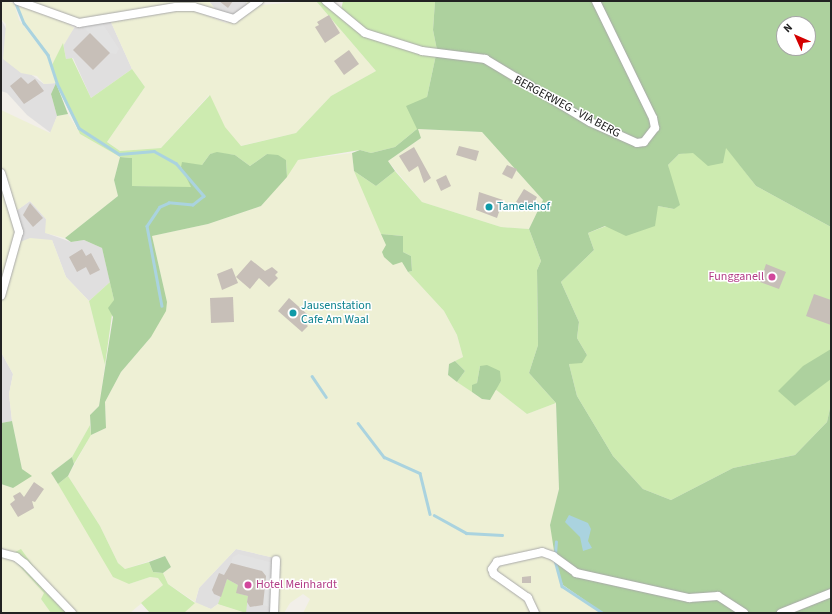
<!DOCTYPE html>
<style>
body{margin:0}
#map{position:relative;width:832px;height:614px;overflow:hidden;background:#f2efe9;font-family:"Source Sans 3",sans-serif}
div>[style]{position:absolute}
.residential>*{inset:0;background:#e0dfdf}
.farmland>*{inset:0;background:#eef0d5}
.grass>*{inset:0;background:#cdebb0}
.forest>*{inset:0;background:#add19e}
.parking>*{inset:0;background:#e2e2e2}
.water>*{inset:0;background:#aad3df}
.stream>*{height:2.5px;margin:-1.25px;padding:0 1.25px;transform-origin:1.25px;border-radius:1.25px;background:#aad3df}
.building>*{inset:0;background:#c7bfb8}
.roads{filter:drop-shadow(0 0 1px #a9a9a9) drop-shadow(0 0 1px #a9a9a9)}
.street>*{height:8px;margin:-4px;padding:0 4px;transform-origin:4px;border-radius:4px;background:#fff}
.dots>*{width:11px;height:11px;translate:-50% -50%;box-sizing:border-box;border:2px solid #fff;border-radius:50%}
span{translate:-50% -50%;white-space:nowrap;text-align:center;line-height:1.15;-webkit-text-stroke:3px #fff;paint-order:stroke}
.street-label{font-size:12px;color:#222}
.culture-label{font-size:12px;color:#0d838f}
.left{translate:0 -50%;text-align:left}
.hotel-label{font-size:12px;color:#b23c85}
.right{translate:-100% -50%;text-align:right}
.frame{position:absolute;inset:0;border:2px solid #222;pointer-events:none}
.north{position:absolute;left:776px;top:16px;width:40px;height:40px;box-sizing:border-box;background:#fff;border:1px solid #a7a7a7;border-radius:50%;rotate:315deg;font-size:11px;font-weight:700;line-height:16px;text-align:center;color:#222}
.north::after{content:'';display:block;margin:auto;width:14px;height:18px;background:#d40000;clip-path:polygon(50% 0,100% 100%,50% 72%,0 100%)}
</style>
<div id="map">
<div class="residential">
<div style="clip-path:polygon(209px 1px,246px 1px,249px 9px,229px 18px,218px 13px)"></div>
<div style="clip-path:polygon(1px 19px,29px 73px,44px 84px,56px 83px,51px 94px,57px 116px,51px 133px,27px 115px,7px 93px,1px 91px)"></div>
<div style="clip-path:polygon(110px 20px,132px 69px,91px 98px,73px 58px,66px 59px,63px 43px,74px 28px)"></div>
<div style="clip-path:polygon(30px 201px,46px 219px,46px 233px,71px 242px,84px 240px,102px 248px,110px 282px,89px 301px,66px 277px,52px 240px,20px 242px,16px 211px)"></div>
<div style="clip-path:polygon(1px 352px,13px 374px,9px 394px,12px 421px,1px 423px)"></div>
<div style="clip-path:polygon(236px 549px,275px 558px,274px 613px,247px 613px,218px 604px,211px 609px,195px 603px,199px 588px)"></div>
</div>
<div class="farmland">
<div style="clip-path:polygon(1px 1px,14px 3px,19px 20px,47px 56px,56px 83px,44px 84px,37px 76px,21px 73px,3px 59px,6px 24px,1px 19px)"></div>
<div style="clip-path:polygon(15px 1px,209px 1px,218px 13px,206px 15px,226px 23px,243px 18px,257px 6px,249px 9px,246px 1px,266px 1px,260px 5px,316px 1px,376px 71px,331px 96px,296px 133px,240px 146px,225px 128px,209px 95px,161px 148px,120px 151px,107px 142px,145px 87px,132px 69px,110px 20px,81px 25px,61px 18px,74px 28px,52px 65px,48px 55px,24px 23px)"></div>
<div style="clip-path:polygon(1px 110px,50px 133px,57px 116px,68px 114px,80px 134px,120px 157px,114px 180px,118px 196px,65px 238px,45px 233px,46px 219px,30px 201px,16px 211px,20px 242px,30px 238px,52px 240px,66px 277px,89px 301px,105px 365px,99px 406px,90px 415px,90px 425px,72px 457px,51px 473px,129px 584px,150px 577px,158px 578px,163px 585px,130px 613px,67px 613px,13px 553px,1px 551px,1px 484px,13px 488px,27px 473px,22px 469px,12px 421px,9px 394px,13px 374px,1px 352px)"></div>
<div style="clip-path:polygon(417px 129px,482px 132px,543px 200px,529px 229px,501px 227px,422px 202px,388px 161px,421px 138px)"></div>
<div style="clip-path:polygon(352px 153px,354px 171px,408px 272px,444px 311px,457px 335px,463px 357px,449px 364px,448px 375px,482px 399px,490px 400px,495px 389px,527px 414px,556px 403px,559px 489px,550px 525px,563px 585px,603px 613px,303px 613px,310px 599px,303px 594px,290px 603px,284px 613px,274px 613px,275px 558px,236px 549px,199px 588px,195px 602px,211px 609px,218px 604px,247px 613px,184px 613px,195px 602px,168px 584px,163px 573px,171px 567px,165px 556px,125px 569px,118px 563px,100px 526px,68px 476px,91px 435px,106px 428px,105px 402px,121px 372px,151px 337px,167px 302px,152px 236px,208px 224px,261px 206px,298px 160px)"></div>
<div style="clip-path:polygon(1px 556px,14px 560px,45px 593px,41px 599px,51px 613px,1px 613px)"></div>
</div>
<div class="grass">
<div style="clip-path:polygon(316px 1px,330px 1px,341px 10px,343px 1px,435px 1px,433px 30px,437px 50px,427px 97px,417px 129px,395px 147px,371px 153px,360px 150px,298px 160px,287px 177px,286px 160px,267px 154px,250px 166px,235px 155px,216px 153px,210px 154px,202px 165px,181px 167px,192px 188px,132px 186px,132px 158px,120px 157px,80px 134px,56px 83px,52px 65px,63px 43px,66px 59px,72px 58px,91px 98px,132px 69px,145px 87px,107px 142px,120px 151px,161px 148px,210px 95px,225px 127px,241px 146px,296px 133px,331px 96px,376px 71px)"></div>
<div style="clip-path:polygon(726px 147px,756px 186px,831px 227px,831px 404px,827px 422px,795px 455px,733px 468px,671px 500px,643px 489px,613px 456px,577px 396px,569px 364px,587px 355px,577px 338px,579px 322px,561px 282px,594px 250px,588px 233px,658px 206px,674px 209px,668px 165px,679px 154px)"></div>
<div style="clip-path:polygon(354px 171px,376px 186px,395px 171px,422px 202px,501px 227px,529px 229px,541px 261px,537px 270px,538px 345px,529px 373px,556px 403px,527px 414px,495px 389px,501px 381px,480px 366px,477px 383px,472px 386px,472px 392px,457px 382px,465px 371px,455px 361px,463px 357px,457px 335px,444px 311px,408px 272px,412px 271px,411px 256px,403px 252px,403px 236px,381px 234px)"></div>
<div style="clip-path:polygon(110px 282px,114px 300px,105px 365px,89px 301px)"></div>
<div style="clip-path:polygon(90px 425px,91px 435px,74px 464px,72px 457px)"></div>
<div style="clip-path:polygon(68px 476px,100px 526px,118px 563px,125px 569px,149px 562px,153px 572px,163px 573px,168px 584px,195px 603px,184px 613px,150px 613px,141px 603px,163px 585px,158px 578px,150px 577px,129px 584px,113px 577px,58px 484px)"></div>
<div style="clip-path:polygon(21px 549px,67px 613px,51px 613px,41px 599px,44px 593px,14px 560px,13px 553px)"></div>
<div style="clip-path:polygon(227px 579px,238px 585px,237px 593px,248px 596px,246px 613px,218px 604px)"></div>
</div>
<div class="forest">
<div style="clip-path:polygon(evenodd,435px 1px,831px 1px,831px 227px,756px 186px,726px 148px,723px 163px,708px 166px,693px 153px,679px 154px,668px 165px,680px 205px,674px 209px,658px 206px,655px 226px,626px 236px,605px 226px,588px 233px,594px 250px,561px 282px,579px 322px,577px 338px,587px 355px,582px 363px,569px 364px,577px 396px,613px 456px,643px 489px,671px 500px,733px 468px,795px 455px,827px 422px,831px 404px,831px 613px,603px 613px,563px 585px,557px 570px,550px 525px,559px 489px,556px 403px,529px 373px,538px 345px,537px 270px,541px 261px,529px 229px,543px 200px,482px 132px,418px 129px,421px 138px,388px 161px,395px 171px,376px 186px,354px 171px,352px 153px,360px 150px,371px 153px,395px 147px,417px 129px,406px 106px,427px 97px,437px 50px,433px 30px,435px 1px,784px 24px,808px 24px,808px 48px,784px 48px,784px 24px)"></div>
<div style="clip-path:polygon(56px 83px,68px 114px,57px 116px,51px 94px)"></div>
<div style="clip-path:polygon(217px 152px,235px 155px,250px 166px,267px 154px,278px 155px,286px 160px,287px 177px,261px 206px,208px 224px,152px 236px,167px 302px,166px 311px,151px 337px,121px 372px,105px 402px,106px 428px,91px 435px,90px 415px,99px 406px,113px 317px,108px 308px,114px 300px,102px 248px,84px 240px,71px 242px,65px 238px,118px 196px,114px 180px,120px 157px,132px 158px,132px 186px,191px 187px,181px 167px,182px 162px,202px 165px,210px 154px)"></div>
<div style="clip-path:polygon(381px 234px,403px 236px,403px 252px,411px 256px,412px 271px,408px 272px,402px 262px,393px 265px,384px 257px,382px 252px,386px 245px)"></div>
<div style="clip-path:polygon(831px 349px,831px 379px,795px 406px,778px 391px,803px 366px)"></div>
<div style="clip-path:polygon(455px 361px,465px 371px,457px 382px,448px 375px,449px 364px)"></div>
<div style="clip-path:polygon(487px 365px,500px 371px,501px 381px,490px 400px,482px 399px,472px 392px,472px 385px,477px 383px,480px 366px)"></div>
<div style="clip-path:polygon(12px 421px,22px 469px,32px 476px,13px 488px,1px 484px,1px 423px)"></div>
<div style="clip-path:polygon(72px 457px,74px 464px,68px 476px,58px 484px,51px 473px)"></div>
<div style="clip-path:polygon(165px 556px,171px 567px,163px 573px,153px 572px,149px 562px)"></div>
</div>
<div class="parking">
<div style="clip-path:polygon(102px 23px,119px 49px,116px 54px,110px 53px,81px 25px)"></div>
<div style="clip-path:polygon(239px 554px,273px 563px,270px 607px,263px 605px,266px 576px,262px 571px,231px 563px,233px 557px)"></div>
</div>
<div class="water">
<div style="clip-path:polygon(569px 515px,588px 523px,591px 529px,588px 541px,592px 548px,583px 551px,580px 537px,565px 522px)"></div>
</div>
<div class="stream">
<div style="left:15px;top:1px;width:24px;rotate:68deg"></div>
<div style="left:24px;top:23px;width:40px;rotate:53deg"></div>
<div style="left:48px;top:55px;width:29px;rotate:72deg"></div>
<div style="left:57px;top:83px;width:50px;rotate:63.9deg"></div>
<div style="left:79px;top:128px;width:48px;rotate:33deg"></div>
<div style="left:119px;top:154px;width:35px;rotate:-5deg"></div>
<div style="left:154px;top:151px;width:25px;rotate:29deg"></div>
<div style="left:176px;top:163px;width:43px;rotate:49.7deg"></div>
<div style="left:204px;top:196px;width:14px;rotate:141deg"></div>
<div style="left:193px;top:205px;width:24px;rotate:-175deg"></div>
<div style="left:169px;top:203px;width:10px;rotate:156deg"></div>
<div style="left:160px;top:207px;width:23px;rotate:124deg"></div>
<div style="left:147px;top:226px;width:81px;rotate:79.4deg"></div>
<div style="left:312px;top:376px;width:25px;rotate:56deg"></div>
<div style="left:358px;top:423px;width:43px;rotate:52.6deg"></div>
<div style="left:384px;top:457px;width:39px;rotate:24deg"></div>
<div style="left:420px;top:473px;width:42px;rotate:76.3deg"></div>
<div style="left:434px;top:515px;width:37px;rotate:29deg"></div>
<div style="left:466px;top:533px;width:36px;rotate:3deg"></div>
<div style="left:555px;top:555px;width:13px;rotate:-86deg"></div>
<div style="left:555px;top:560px;width:27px;rotate:75deg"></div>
<div style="left:562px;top:586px;width:49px;rotate:33.4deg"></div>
</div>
<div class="building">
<div style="clip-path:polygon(219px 1px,233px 1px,228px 8px)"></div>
<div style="clip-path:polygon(329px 15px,340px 33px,325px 43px,315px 27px,319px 25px,317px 22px)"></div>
<div style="clip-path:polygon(90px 33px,110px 53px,93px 70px,73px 50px)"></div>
<div style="clip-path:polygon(349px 50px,359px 64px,344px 75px,334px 61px)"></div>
<div style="clip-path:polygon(21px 77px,28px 84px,35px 79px,44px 91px,24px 104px,10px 86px)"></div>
<div style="clip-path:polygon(459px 146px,479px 151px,476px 161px,456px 155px)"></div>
<div style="clip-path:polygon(414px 147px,431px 178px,424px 183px,418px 166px,409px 172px,399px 156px)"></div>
<div style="clip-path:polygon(507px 165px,517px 169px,512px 179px,502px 174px)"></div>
<div style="clip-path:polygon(446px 175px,451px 186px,441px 191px,436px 180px)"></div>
<div style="clip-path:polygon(524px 189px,537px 197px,530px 210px,516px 202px)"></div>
<div style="clip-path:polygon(479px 192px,503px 200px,497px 218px,476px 210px)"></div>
<div style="clip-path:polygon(30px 203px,43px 218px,33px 227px,23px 215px)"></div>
<div style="clip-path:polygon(82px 249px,86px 256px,91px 253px,100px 270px,90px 275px,86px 267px,77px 272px,69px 257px)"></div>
<div style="clip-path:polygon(251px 260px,265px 271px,272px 267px,278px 272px,275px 275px,278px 278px,269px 287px,259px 278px,250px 289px,236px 277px)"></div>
<div style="clip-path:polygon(766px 264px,786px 272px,779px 289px,760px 282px)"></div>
<div style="clip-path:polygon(232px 268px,238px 283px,222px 290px,217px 274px)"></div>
<div style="clip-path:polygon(814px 294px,831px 300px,831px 325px,806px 316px)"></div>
<div style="clip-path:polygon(233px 297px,234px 322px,211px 323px,210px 298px)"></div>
<div style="clip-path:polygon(289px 298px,307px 314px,302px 321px,308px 326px,302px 332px,278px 311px)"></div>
<div style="clip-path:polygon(34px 482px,44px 489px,35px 502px,32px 501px,34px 508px,18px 517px,10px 504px,15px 500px,13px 496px,20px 492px,24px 497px)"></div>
<div style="clip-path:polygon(231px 563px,262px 571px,266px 576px,263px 605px,250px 607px,247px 602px,248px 596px,236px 593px,238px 585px,227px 579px,221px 597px,214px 594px,212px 590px,219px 573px,224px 575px)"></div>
<div style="clip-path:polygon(531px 576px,531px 583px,522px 583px,522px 577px)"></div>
</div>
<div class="roads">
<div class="street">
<div style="left:18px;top:1px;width:65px;rotate:19.8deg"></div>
<div style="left:79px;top:23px;width:98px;rotate:-9.4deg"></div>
<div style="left:176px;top:7px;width:18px"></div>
<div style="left:194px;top:7px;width:42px;rotate:16.7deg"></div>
<div style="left:234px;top:19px;width:31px;rotate:-36deg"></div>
<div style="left:326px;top:1px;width:50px;rotate:39.4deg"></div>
<div style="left:365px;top:33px;width:60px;rotate:17.5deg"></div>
<div style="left:422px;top:51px;width:64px;rotate:7.2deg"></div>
<div style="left:485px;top:59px;width:122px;rotate:31deg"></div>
<div style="left:590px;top:122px;width:51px;rotate:24.1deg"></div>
<div style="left:637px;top:143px;width:7px;rotate:-8deg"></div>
<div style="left:644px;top:142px;width:18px;rotate:-52deg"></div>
<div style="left:655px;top:128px;width:10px;rotate:-101deg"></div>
<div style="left:653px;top:118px;width:130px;rotate:-116deg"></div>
<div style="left:1px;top:173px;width:62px;rotate:73deg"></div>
<div style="left:19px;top:232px;width:66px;rotate:105.7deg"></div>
<div style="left:1px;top:553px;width:16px;rotate:15deg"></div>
<div style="left:16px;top:557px;width:11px;rotate:38deg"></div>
<div style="left:25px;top:564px;width:68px;rotate:46.2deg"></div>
<div style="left:274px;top:613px;width:53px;rotate:-87.8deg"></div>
<div style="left:535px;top:613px;width:17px;rotate:-115deg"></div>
<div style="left:528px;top:598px;width:42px;rotate:-144.8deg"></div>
<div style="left:494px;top:574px;width:5px;rotate:-112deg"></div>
<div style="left:492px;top:569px;width:9px;rotate:-54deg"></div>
<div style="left:497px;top:562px;width:46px;rotate:-12.5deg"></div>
<div style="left:542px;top:552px;width:12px;rotate:20deg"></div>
<div style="left:553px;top:556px;width:29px;rotate:36deg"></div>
<div style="left:576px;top:573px;width:116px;rotate:12.5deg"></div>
<div style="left:689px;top:598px;width:29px;rotate:-4deg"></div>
<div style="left:718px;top:596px;width:31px;rotate:33deg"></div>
<div style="left:781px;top:613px;width:54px;rotate:-21.8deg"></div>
</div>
</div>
<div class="dots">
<div style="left:489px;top:207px;background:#0f9aa8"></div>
<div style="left:772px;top:277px;background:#d1479c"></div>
<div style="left:293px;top:313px;background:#0f9aa8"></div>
<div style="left:248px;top:585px;background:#d1479c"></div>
</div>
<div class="street-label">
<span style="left:567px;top:107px;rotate:28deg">BERGERWEG - VIA BERG</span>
</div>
<div class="culture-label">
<span class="left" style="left:497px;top:207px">Tamelehof</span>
<span class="left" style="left:301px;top:313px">Jausenstation<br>Cafe Am Waal</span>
</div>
<div class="hotel-label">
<span class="right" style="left:764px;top:277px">Fungganell</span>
<span class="left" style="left:256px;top:585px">Hotel Meinhardt</span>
</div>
<div class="frame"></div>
<div class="north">N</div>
</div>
